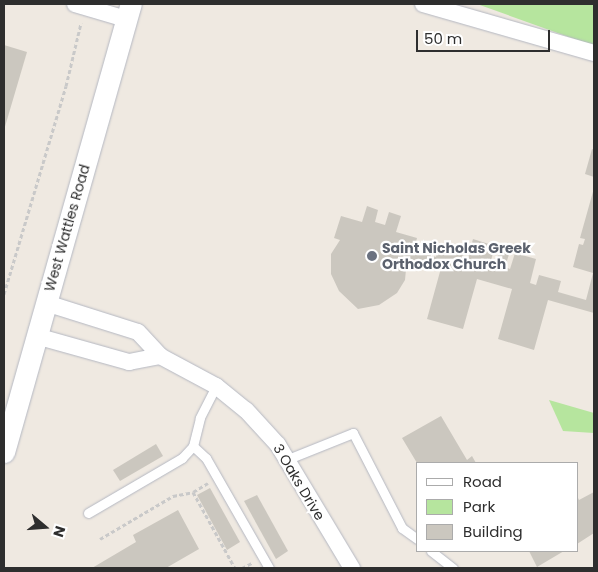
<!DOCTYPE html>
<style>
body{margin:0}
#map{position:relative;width:598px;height:572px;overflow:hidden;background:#efe9e1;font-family:Poppins,sans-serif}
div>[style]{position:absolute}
.green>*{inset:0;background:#b6e59e}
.building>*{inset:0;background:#cbc7bf}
.path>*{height:3px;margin-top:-1.5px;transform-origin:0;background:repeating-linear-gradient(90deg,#c9c9c9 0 4px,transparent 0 6.5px)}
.roads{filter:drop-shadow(0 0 1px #b4b7c1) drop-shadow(0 0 1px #b4b7c1)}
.service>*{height:9px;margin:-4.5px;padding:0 4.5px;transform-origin:4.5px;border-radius:4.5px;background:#fff}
.minor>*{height:16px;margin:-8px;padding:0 8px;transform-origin:8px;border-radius:8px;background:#fff}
.tertiary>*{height:21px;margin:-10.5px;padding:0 10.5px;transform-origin:10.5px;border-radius:10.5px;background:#fff}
.dots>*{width:14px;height:14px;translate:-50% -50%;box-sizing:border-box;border:2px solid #fff;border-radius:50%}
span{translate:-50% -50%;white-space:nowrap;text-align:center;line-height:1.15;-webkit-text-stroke:4.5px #fff;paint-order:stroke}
.street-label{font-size:14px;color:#2e2e2e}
.worship-label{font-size:14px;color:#5b616d;font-weight:700}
.left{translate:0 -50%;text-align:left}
.frame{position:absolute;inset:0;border:5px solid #2e2e2e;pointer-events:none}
.legend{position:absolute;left:416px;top:462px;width:162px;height:90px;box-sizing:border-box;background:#fff;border:1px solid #ababab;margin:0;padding:6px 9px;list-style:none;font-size:15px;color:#2e2e2e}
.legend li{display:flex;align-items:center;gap:10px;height:25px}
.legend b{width:25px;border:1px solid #ababab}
.north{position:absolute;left:20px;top:502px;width:50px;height:50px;-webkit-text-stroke:4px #fff;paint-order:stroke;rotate:108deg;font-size:14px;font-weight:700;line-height:20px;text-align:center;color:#2e2e2e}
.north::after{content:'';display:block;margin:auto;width:18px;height:22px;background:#2e2e2e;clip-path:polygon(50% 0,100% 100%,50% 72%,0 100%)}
.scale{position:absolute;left:416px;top:30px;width:134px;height:22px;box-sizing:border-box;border:2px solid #2e2e2e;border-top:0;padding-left:6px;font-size:15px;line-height:18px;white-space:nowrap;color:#2e2e2e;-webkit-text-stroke:4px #fff;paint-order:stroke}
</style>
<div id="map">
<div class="green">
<div style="clip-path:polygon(477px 4px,594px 4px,594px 46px)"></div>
<div style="clip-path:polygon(549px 400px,594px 413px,594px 433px,563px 431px)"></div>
</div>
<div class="building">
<div style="clip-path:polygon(4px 45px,27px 52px,4px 130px)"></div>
<div style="clip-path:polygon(592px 149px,594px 150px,594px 177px,585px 174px)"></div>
<div style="clip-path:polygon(594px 188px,594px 313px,548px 300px,534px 350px,498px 339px,512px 289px,477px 279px,463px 329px,427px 319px,441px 268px,407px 259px,405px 280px,397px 293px,379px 305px,358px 309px,339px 291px,331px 274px,331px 254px,340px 240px,334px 238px,341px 216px,362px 222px,367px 206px,378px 210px,375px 222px,385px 225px,389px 212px,401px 216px,396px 232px,417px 238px,414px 250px,436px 257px,439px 246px,464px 253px,461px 264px,466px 265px,473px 239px,495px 246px,490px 264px,495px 265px,501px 245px,511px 248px,505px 267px,510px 269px,515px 253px,536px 259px,530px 283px,536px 285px,539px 275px,561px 281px,558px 292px,586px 300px,593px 273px,573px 267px,579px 244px,583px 245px,585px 239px,580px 238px)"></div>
<div style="clip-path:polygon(441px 416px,467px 460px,472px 456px,476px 463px,417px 463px,402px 438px)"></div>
<div style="clip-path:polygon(156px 444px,163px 456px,120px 481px,113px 470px)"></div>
<div style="clip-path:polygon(210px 488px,240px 542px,227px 550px,197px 495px)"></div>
<div style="clip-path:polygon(594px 492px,594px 533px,577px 544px,577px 496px,579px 500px)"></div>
<div style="clip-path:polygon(257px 495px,288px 551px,276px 559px,244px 501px)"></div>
<div style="clip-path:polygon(178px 510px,199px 549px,166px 568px,92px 568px,136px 542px,133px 535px)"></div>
<div style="clip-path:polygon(529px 551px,564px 551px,537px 567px)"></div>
</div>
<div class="path">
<div style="left:4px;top:294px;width:217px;rotate:-73.4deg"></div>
<div style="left:66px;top:86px;width:65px;rotate:-76.6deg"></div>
<div style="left:208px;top:483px;width:17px;rotate:149deg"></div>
<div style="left:193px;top:492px;width:87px;rotate:61.1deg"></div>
<div style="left:100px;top:539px;width:85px;rotate:-30.5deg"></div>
<div style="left:173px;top:496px;width:20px;rotate:-11deg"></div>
<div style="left:242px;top:568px;width:11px;rotate:-27deg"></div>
</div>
<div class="roads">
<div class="service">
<div style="left:216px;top:386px;width:36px;rotate:117deg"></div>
<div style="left:200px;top:418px;width:29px;rotate:104deg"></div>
<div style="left:193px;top:446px;width:18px;rotate:43deg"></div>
<div style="left:206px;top:458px;width:127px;rotate:60.2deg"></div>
<div style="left:288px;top:459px;width:70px;rotate:-21.8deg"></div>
<div style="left:353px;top:433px;width:107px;rotate:62.7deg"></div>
<div style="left:402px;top:528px;width:19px;rotate:36deg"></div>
<div style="left:88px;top:513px;width:109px;rotate:-30.3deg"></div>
<div style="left:182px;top:458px;width:16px;rotate:-47deg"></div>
<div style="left:431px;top:551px;width:28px;rotate:38deg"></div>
</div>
<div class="minor">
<div style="left:75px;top:4px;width:53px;rotate:16.4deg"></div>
<div style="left:423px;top:4px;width:178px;rotate:16deg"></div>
<div style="left:46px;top:303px;width:96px;rotate:17.5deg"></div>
<div style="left:138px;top:332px;width:33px;rotate:47deg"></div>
<div style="left:160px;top:356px;width:64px;rotate:28.2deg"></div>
<div style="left:216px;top:386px;width:38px;rotate:39deg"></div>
<div style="left:246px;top:410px;width:47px;rotate:47.6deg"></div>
<div style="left:278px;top:445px;width:144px;rotate:59deg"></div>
<div style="left:36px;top:336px;width:97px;rotate:15.6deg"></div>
<div style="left:129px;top:362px;width:32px;rotate:-11deg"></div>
</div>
<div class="tertiary">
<div style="left:4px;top:452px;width:466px;rotate:-74.2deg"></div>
</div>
</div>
<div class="dots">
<div style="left:372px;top:256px;background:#6b7280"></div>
</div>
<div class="street-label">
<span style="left:67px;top:228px;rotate:-74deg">West Wattles Road</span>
<span style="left:299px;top:482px;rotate:59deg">3 Oaks Drive</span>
</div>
<div class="worship-label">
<span class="left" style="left:382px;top:256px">Saint Nicholas Greek<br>Orthodox Church</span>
</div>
<div class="frame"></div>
<ul class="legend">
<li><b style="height:6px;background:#fff"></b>Road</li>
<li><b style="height:14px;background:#b6e59e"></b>Park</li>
<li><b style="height:14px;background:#cbc7bf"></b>Building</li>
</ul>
<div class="north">N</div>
<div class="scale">50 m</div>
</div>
